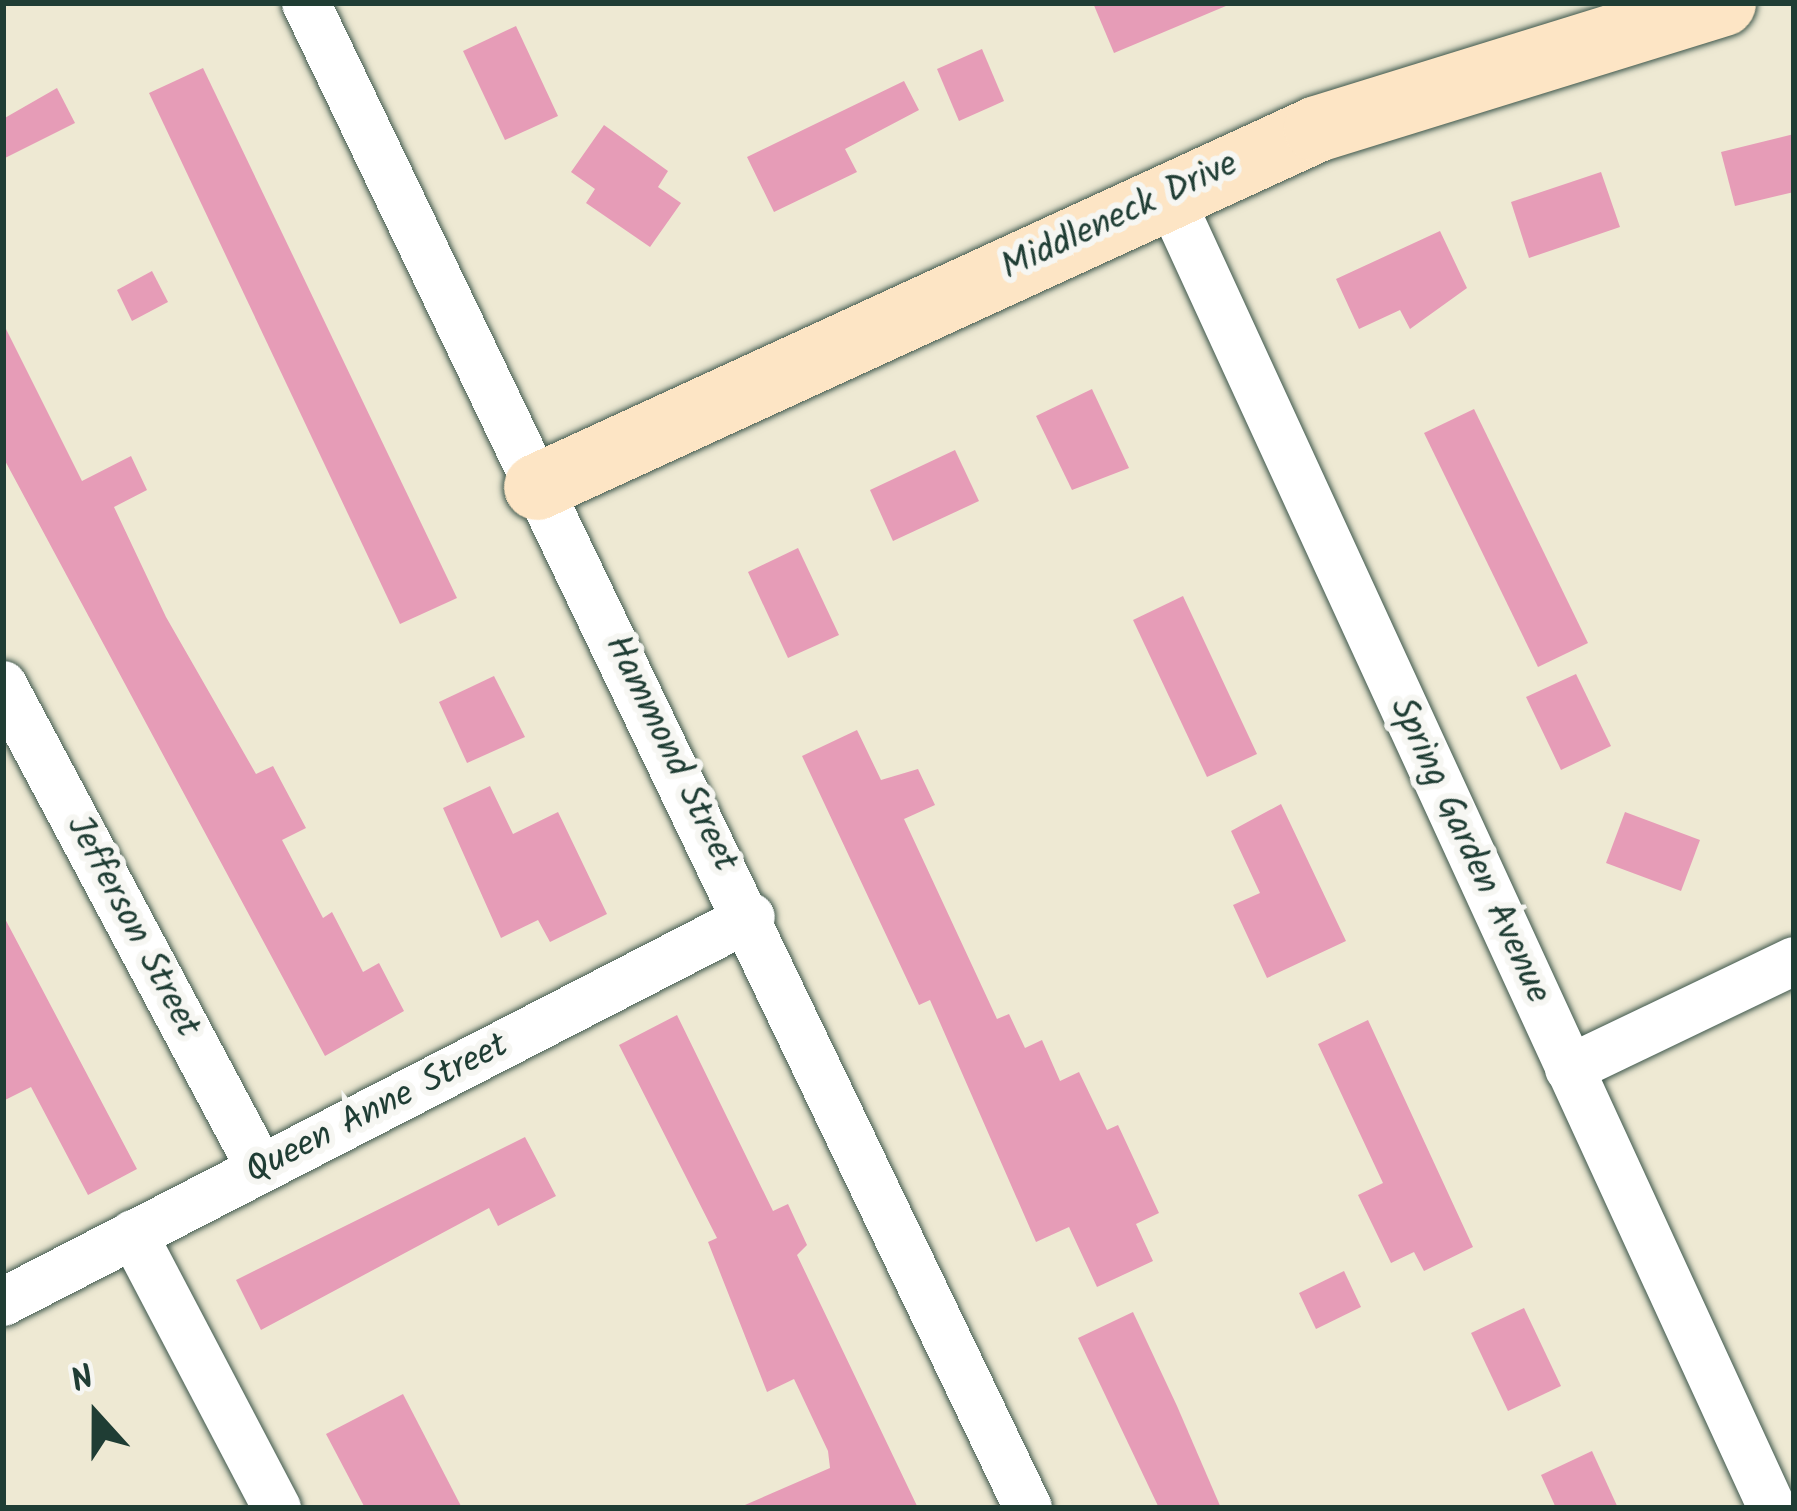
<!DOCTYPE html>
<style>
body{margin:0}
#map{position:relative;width:1797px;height:1511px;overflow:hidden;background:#eee9d3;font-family:Kalam,sans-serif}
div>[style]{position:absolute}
.building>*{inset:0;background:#e69cb7}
.roads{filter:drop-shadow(0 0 3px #3e574c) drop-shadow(0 0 3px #3e574c)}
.street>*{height:48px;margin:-24px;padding:0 24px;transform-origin:24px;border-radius:24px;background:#fff}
.secondary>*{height:66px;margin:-33px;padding:0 33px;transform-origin:33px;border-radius:33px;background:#fde5c5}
span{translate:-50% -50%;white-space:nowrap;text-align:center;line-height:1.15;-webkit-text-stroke:12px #f6f6f2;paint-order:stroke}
.street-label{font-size:36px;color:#1f3d34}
.frame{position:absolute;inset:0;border:6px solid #1f3d34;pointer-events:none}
.north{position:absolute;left:36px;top:1355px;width:120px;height:120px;-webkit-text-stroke:9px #f6f6f2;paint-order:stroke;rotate:339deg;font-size:33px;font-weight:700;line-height:48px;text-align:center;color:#1f3d34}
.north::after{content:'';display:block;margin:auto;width:42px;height:54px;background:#1f3d34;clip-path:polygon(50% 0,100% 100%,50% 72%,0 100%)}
</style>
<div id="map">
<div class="building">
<div style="clip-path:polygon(1093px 3px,1233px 3px,1114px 53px)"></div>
<div style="clip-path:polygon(516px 26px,558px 116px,505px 140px,463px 51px)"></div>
<div style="clip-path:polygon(982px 49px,1004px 101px,959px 121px,937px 69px)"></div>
<div style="clip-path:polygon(203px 68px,457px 598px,400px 624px,149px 93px)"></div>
<div style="clip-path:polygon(904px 81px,919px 110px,845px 149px,857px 172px,774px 212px,747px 157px)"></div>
<div style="clip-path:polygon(57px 88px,75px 123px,3px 159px,3px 119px)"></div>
<div style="clip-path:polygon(604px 125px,668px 171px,658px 187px,681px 203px,650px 247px,586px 203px,595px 189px,571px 172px)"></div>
<div style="clip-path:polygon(1794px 134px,1794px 192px,1735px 206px,1721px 152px)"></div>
<div style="clip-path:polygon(1601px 172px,1620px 227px,1529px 258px,1511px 202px)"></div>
<div style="clip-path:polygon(1440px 231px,1467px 288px,1410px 329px,1400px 310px,1359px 329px,1336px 279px)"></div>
<div style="clip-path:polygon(152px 271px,168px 302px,132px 321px,117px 290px)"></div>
<div style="clip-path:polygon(3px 323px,82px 481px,131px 456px,147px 490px,114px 507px,166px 617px,256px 774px,273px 766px,306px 828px,282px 840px,323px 918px,332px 912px,363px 972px,379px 963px,404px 1011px,325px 1056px,3px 457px)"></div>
<div style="clip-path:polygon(1092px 389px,1129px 468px,1072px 490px,1036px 416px)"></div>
<div style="clip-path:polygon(1474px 409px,1588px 643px,1538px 667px,1424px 433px)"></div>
<div style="clip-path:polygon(955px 450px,979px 501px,893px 541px,870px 490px)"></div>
<div style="clip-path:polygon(798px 548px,839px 635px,788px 658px,748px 572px)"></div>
<div style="clip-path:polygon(1183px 596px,1257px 754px,1207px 777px,1133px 620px)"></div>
<div style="clip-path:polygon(1576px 674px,1611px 746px,1561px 770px,1526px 697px)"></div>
<div style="clip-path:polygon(494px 676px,525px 737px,467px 763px,439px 702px)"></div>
<div style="clip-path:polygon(857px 730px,881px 780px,918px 769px,935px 805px,904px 819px,997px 1019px,1009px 1014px,1025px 1048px,1042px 1040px,1060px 1081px,1079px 1072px,1107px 1130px,1118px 1125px,1159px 1213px,1136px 1224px,1153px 1261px,1097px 1287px,1069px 1227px,1036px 1242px,930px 1000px,919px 1005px,802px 756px)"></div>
<div style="clip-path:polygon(490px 786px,513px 834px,558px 812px,607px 914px,550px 942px,538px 920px,501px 938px,443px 808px)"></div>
<div style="clip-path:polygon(1281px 804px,1346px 941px,1267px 978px,1233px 905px,1260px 893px,1231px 831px)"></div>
<div style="clip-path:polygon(1625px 812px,1700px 840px,1681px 891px,1606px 863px)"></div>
<div style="clip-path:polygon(3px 915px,137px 1169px,88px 1195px,31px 1087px,3px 1101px)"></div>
<div style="clip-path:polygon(677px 1015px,773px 1211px,788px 1204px,807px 1245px,797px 1255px,918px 1508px,738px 1508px,830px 1468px,828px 1451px,794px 1379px,767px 1392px,708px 1242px,717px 1238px,619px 1045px)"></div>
<div style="clip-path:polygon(1368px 1020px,1473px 1247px,1424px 1271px,1414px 1252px,1391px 1263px,1358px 1195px,1383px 1183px,1318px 1044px)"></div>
<div style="clip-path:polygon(525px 1137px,556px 1196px,498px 1226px,489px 1208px,261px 1330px,236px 1280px)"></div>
<div style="clip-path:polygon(1344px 1271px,1361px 1307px,1316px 1329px,1299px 1293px)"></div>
<div style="clip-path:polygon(1524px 1308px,1561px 1386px,1508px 1411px,1471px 1333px)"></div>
<div style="clip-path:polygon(1133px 1312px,1177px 1406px,1221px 1508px,1159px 1508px,1078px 1338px)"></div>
<div style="clip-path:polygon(403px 1394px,462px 1508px,365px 1508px,326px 1434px)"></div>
<div style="clip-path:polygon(1592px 1451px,1618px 1508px,1556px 1508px,1541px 1475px)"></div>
</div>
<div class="roads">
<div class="street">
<div style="left:306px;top:3px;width:1669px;rotate:64.37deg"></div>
<div style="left:1168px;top:194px;width:1446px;rotate:65.31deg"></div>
<div style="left:3px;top:685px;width:547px;rotate:61.98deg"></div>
<div style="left:1569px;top:1069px;width:250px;rotate:-25.6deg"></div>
<div style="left:133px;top:1234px;width:310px;rotate:62.3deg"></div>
<div style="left:3px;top:1302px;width:841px;rotate:-27.24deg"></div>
</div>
<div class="secondary">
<div style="left:537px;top:487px;width:858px;rotate:-24.65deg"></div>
<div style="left:1317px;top:129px;width:425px;rotate:-17.2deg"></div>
</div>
</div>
<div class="street-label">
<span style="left:1120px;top:217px;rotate:-25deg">Middleneck Drive</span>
<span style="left:670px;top:754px;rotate:64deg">Hammond Street</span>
<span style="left:1469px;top:851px;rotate:65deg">Spring Garden Avenue</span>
<span style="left:132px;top:927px;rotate:62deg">Jefferson Street</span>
<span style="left:377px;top:1109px;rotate:-27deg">Queen Anne Street</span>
</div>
<div class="frame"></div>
<div class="north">N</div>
</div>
